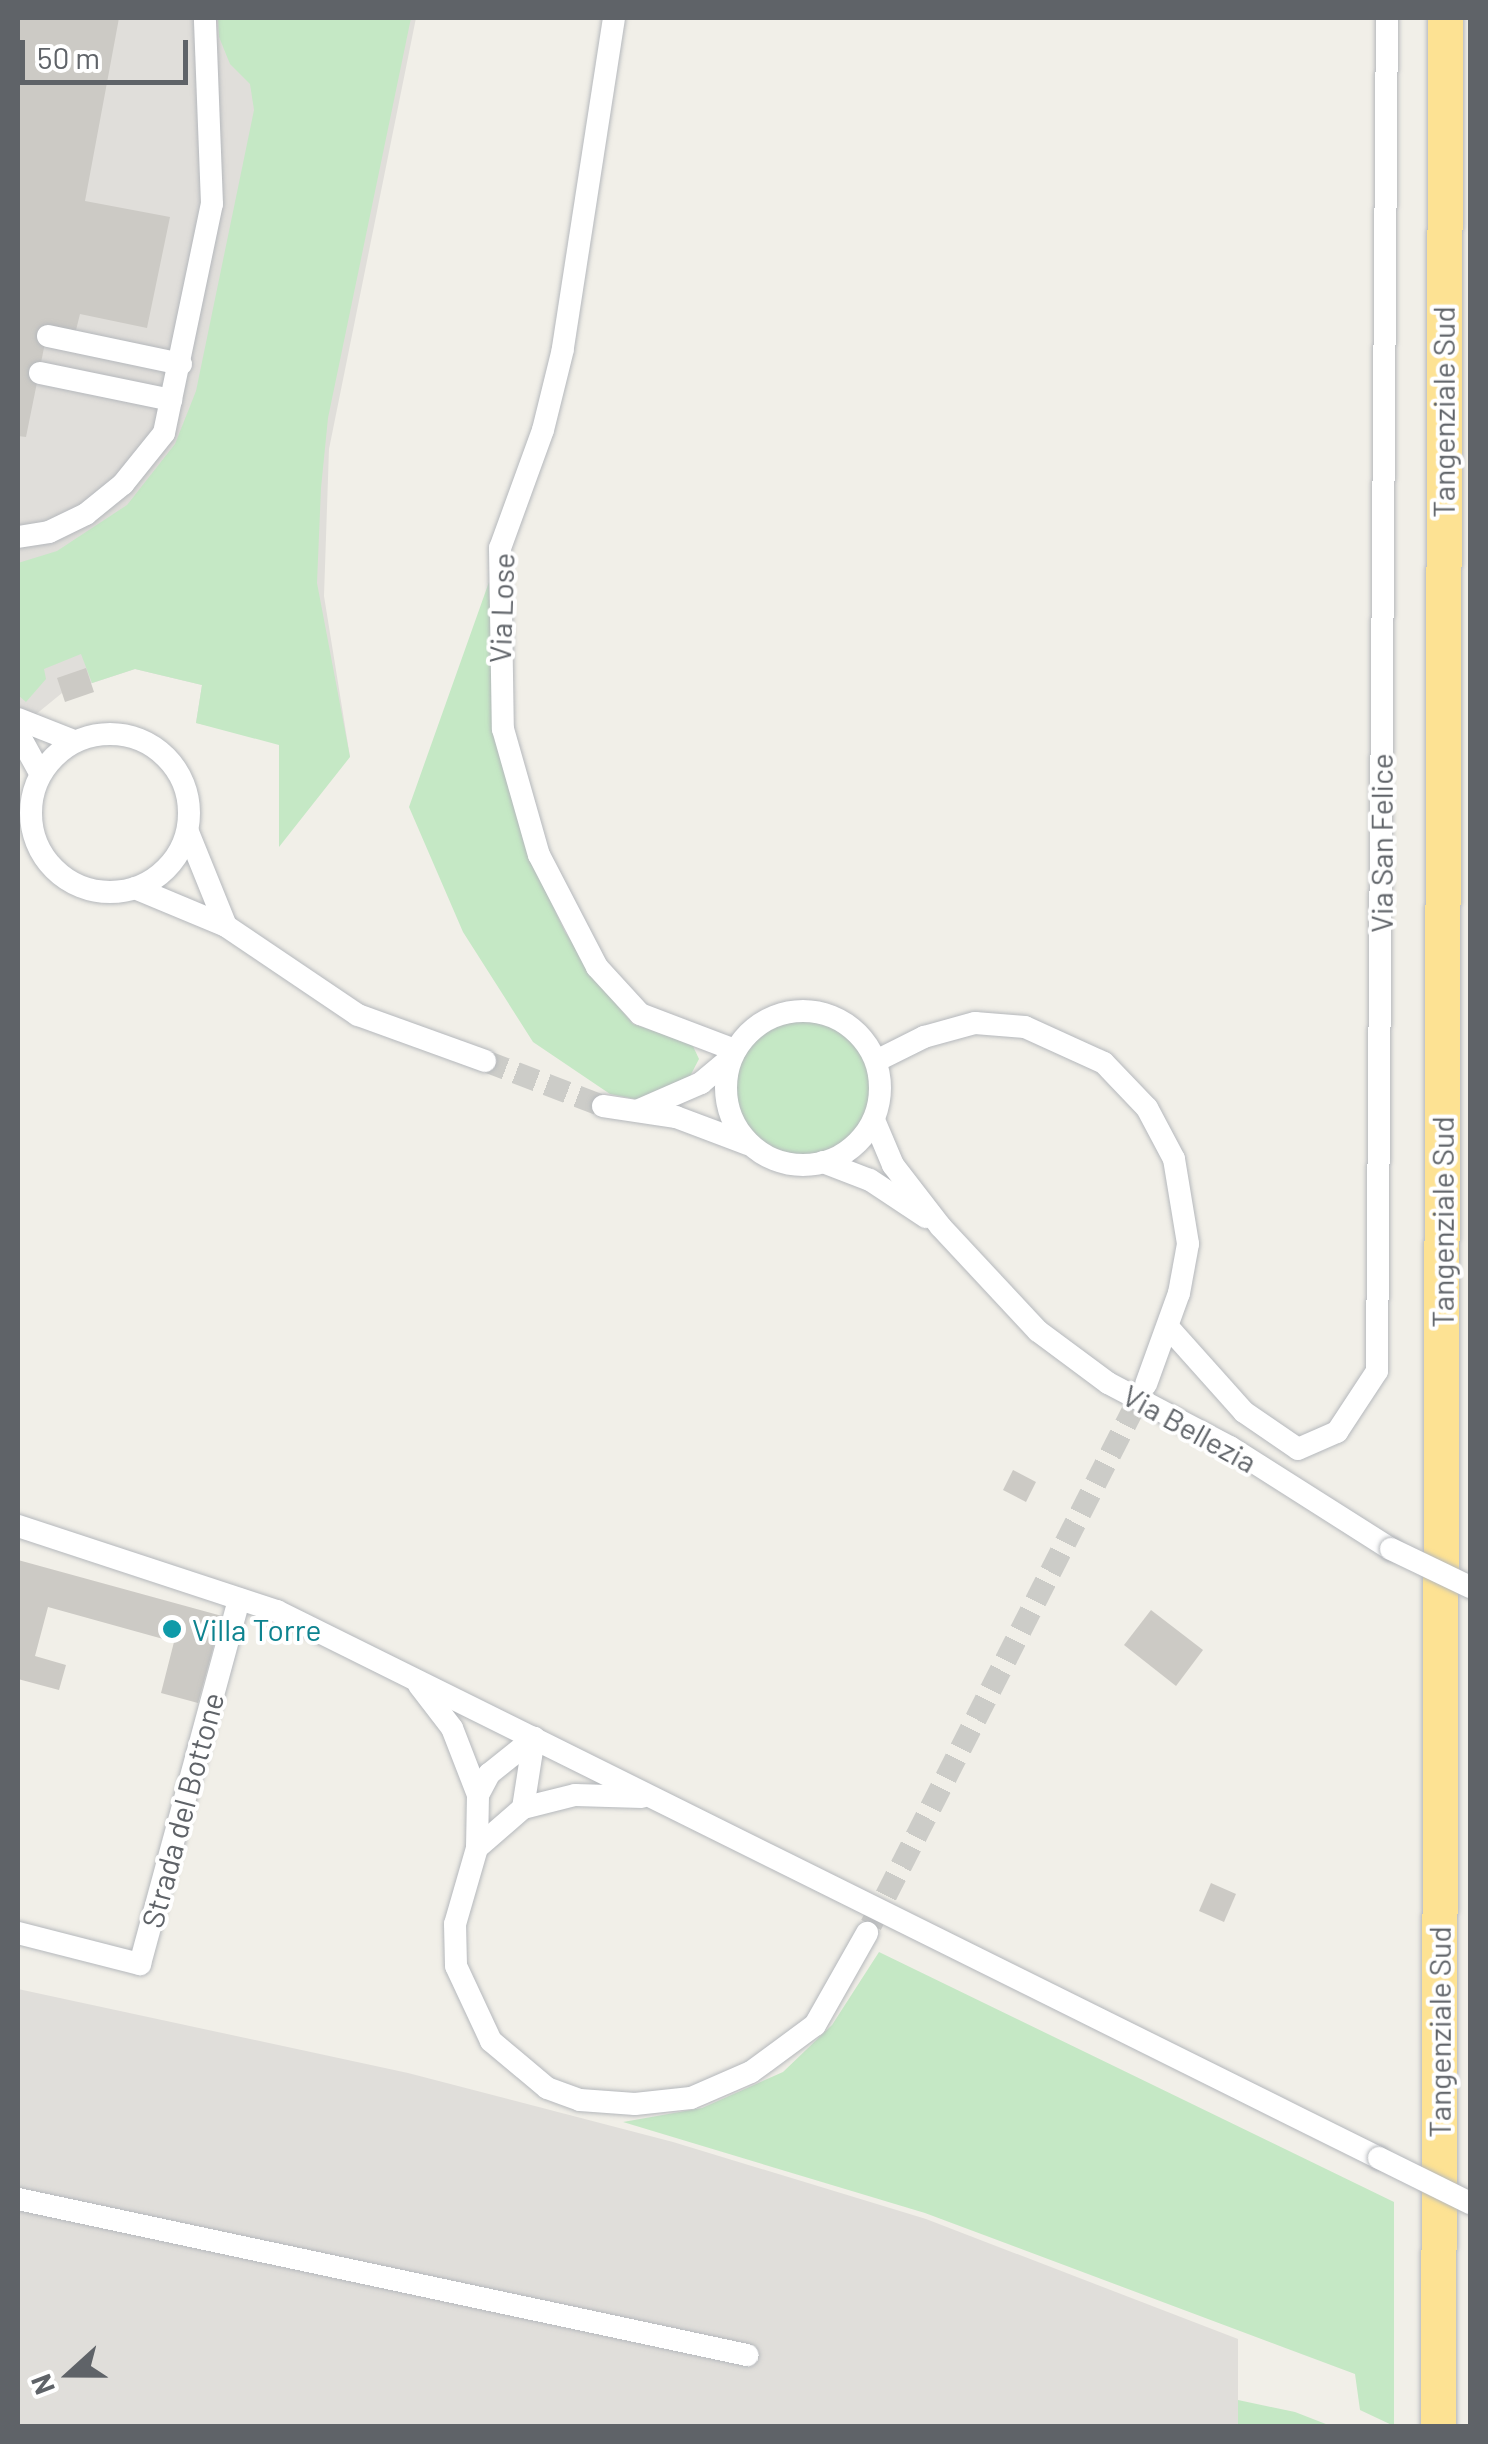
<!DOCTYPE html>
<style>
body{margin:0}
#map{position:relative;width:1488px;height:2444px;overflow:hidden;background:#f1efe8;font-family:Barlow,sans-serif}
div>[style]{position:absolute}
.industrial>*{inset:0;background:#e0deda}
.green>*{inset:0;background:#c5e8c5}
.round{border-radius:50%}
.building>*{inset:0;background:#cccac5}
.minor-tunnel>*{height:22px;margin-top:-11px;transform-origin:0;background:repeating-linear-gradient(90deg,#ccccc8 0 22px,transparent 0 33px)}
.roads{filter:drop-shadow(0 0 2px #b5b8bc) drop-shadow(0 0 2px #b5b8bc)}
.minor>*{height:22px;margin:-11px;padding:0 11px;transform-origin:11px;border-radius:11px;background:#fff}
.minor>.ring{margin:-11px;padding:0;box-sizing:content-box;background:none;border:22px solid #fff;border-radius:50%}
.highway>*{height:35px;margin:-17.5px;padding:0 17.5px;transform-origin:17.5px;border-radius:17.5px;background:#fde293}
.bridges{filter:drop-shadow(0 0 2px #b5b8bc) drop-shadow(0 0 2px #b5b8bc)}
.minor-bridge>*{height:22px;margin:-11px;padding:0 11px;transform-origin:11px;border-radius:11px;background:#fff}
.dots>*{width:28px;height:28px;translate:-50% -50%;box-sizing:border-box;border:5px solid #fff;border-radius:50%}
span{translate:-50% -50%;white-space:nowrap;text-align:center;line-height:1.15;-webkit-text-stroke:8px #fff;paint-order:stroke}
.street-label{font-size:30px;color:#5f6368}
.culture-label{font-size:30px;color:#0d838f}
.left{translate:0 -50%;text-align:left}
.frame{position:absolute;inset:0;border:20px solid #5f6368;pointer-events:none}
.north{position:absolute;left:20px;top:2324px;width:100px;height:100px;-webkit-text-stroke:8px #fff;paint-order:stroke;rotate:249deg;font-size:28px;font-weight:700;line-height:40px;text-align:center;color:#5f6368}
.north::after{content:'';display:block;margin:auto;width:35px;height:45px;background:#5f6368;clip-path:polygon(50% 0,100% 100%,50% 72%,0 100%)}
.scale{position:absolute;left:20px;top:40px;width:168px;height:45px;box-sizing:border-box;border:5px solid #5f6368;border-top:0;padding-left:12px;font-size:30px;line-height:35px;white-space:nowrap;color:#5f6368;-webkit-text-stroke:8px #fff;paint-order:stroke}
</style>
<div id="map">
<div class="industrial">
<div style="clip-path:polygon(18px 18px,416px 18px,329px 449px,324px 596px,350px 757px,196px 723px,202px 685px,135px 669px,62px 693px,18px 729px)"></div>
<div style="clip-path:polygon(18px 1989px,408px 2073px,673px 2142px,926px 2219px,1238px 2339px,1238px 2426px,18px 2426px)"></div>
</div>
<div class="green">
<div style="clip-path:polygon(218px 18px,411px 18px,328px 418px,321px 488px,317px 583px,350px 757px,279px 847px,279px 745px,196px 723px,202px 685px,135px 669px,92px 683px,81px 654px,44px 669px,46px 679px,26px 702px,18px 695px,18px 563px,57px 551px,127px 505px,175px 444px,196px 391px,254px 110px,250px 84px,230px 64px,219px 37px)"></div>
<div style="clip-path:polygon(489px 582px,495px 731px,531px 859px,565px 932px,616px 1004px,633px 1024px,692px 1044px,699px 1059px,687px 1082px,645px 1101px,610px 1094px,533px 1042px,463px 932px,409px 807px)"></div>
<div class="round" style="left:726px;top:1011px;width:154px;height:154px"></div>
<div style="clip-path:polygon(879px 1952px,1394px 2202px,1394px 2426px,1360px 2410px,1355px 2374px,925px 2213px,623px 2122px,702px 2108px,783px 2072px,832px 2025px)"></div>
<div style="clip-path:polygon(1238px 2400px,1295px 2412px,1331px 2426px,1238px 2426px)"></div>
</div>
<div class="building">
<div style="clip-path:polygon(18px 18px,119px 18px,85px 201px,170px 217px,147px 328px,80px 314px,75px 334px,48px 328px,26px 437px,18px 436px)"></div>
<div style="clip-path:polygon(86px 668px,94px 692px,65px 702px,57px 678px)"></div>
<div style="clip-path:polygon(1013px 1470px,1036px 1482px,1026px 1502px,1003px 1490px)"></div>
<div style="clip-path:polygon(18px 1560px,222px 1616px,198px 1703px,161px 1693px,174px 1642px,48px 1607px,35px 1656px,66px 1665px,59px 1690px,18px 1679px)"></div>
<div style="clip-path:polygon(1151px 1610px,1203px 1650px,1176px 1686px,1124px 1645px)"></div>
<div style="clip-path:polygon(1211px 1883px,1236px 1894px,1224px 1922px,1199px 1911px)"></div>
</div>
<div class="minor-tunnel">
<div style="left:485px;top:1061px;width:126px;rotate:20.9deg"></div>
<div style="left:871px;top:1925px;width:607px;rotate:-63.05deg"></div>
</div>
<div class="roads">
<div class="minor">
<div style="left:614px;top:18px;width:335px;rotate:98.8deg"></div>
<div style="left:563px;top:349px;width:83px;rotate:103.9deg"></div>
<div style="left:543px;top:430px;width:126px;rotate:110deg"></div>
<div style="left:500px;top:548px;width:181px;rotate:89.1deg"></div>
<div style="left:503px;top:729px;width:131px;rotate:74.1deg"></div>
<div style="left:539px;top:855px;width:126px;rotate:62.6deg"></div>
<div style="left:597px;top:967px;width:64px;rotate:47.5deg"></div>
<div style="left:640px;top:1014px;width:102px;rotate:20.8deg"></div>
<div style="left:48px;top:336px;width:136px;rotate:11.9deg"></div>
<div style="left:40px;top:373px;width:134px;rotate:11.6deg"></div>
<div style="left:18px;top:537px;width:31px;rotate:-9deg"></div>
<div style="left:49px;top:532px;width:41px;rotate:-25.9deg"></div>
<div style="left:86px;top:514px;width:48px;rotate:-39deg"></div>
<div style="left:123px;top:484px;width:65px;rotate:-51.2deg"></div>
<div style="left:164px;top:433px;width:234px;rotate:-78.2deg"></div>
<div style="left:212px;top:204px;width:186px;rotate:-92.2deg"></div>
<div style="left:18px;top:719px;width:60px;rotate:21.4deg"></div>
<div style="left:18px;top:733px;width:46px;rotate:61.2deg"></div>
<div class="ring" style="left:31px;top:734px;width:136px;height:136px"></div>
<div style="left:188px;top:832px;width:101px;rotate:68deg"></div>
<div style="left:135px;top:888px;width:99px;rotate:22.7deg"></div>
<div style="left:226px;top:926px;width:159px;rotate:34deg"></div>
<div style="left:358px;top:1015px;width:135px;rotate:19.9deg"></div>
<div class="ring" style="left:726px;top:1011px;width:132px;height:132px"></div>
<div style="left:876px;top:1061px;width:54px;rotate:-26.6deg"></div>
<div style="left:924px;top:1037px;width:53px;rotate:-15.4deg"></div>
<div style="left:975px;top:1023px;width:50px;rotate:4.6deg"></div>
<div style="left:1025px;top:1027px;width:87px;rotate:24.5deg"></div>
<div style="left:1104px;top:1063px;width:62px;rotate:46.3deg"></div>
<div style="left:1147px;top:1108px;width:58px;rotate:62.1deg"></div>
<div style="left:1174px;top:1159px;width:86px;rotate:80.6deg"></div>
<div style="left:1188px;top:1244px;width:50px;rotate:100.4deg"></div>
<div style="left:1179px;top:1293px;width:97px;rotate:109.9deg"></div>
<div style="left:603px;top:1106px;width:74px;rotate:8.6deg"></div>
<div style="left:676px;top:1117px;width:77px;rotate:20.6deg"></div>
<div style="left:639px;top:1110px;width:68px;rotate:-23.5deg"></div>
<div style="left:701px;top:1083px;width:39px;rotate:-40deg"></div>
<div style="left:874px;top:1120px;width:49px;rotate:67.1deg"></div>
<div style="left:893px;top:1165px;width:78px;rotate:52.3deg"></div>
<div style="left:941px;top:1227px;width:142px;rotate:47deg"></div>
<div style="left:1038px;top:1331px;width:87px;rotate:36.6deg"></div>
<div style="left:1108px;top:1383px;width:138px;rotate:27.7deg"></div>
<div style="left:1230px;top:1447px;width:191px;rotate:32.4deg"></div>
<div style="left:823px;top:1162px;width:50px;rotate:21deg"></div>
<div style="left:870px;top:1180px;width:67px;rotate:33.5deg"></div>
<div style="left:1168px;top:1327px;width:114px;rotate:48.2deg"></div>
<div style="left:1244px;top:1412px;width:65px;rotate:34.4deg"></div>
<div style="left:1298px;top:1449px;width:43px;rotate:-23.6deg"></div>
<div style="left:1337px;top:1432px;width:73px;rotate:-56.7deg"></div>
<div style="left:1377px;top:1371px;width:1353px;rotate:-89.58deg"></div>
<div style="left:18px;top:1526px;width:273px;rotate:18.2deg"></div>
<div style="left:277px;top:1611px;width:1230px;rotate:26.4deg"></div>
<div style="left:419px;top:1685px;width:54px;rotate:52.5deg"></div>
<div style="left:452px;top:1728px;width:72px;rotate:68.8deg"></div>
<div style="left:478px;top:1795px;width:53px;rotate:91.1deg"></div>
<div style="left:477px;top:1848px;width:79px;rotate:106.1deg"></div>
<div style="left:455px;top:1924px;width:42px;rotate:88.6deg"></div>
<div style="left:456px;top:1966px;width:83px;rotate:65deg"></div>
<div style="left:491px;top:2041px;width:73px;rotate:40deg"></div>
<div style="left:547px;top:2088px;width:35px;rotate:20deg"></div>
<div style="left:580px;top:2100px;width:55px;rotate:4.2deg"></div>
<div style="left:635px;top:2104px;width:56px;rotate:-6.1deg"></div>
<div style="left:691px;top:2098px;width:65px;rotate:-23.4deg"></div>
<div style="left:751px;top:2072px;width:79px;rotate:-36.3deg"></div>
<div style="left:815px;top:2025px;width:106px;rotate:-60.5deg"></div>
<div style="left:478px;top:1795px;width:24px;rotate:-62deg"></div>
<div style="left:489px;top:1774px;width:58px;rotate:-38.7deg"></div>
<div style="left:523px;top:1808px;width:71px;rotate:-81.1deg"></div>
<div style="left:477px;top:1848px;width:61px;rotate:-41deg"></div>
<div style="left:523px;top:1808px;width:54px;rotate:-14deg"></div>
<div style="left:575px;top:1795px;width:67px;rotate:1.7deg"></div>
<div style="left:18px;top:1933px;width:126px;rotate:14.3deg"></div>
<div style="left:140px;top:1964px;width:378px;rotate:-74.8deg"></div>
<div style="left:18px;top:2199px;width:746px;rotate:12.08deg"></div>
</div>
<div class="highway">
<div style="left:1438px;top:2426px;width:2408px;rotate:-89.83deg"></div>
</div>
</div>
<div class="bridges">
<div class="minor-bridge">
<div style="left:1391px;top:1549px;width:88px;rotate:25.7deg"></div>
<div style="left:1379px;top:2158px;width:102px;rotate:26.3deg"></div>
</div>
</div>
<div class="dots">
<div style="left:172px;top:1629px;background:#0f9aa8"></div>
</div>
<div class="street-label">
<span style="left:1443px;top:412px;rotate:-90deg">Tangenziale Sud</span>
<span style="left:501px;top:608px;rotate:-88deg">Via Lose</span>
<span style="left:1381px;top:843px;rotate:-90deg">Via San Felice</span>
<span style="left:1442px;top:1222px;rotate:-90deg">Tangenziale Sud</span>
<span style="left:1190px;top:1428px;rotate:29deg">Via Bellezia</span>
<span style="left:182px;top:1810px;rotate:-75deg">Strada del Bottone</span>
<span style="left:1439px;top:2032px;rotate:-90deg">Tangenziale Sud</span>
</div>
<div class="culture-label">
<span class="left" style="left:192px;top:1629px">Villa Torre</span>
</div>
<div class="frame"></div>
<div class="north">N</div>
<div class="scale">50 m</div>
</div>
